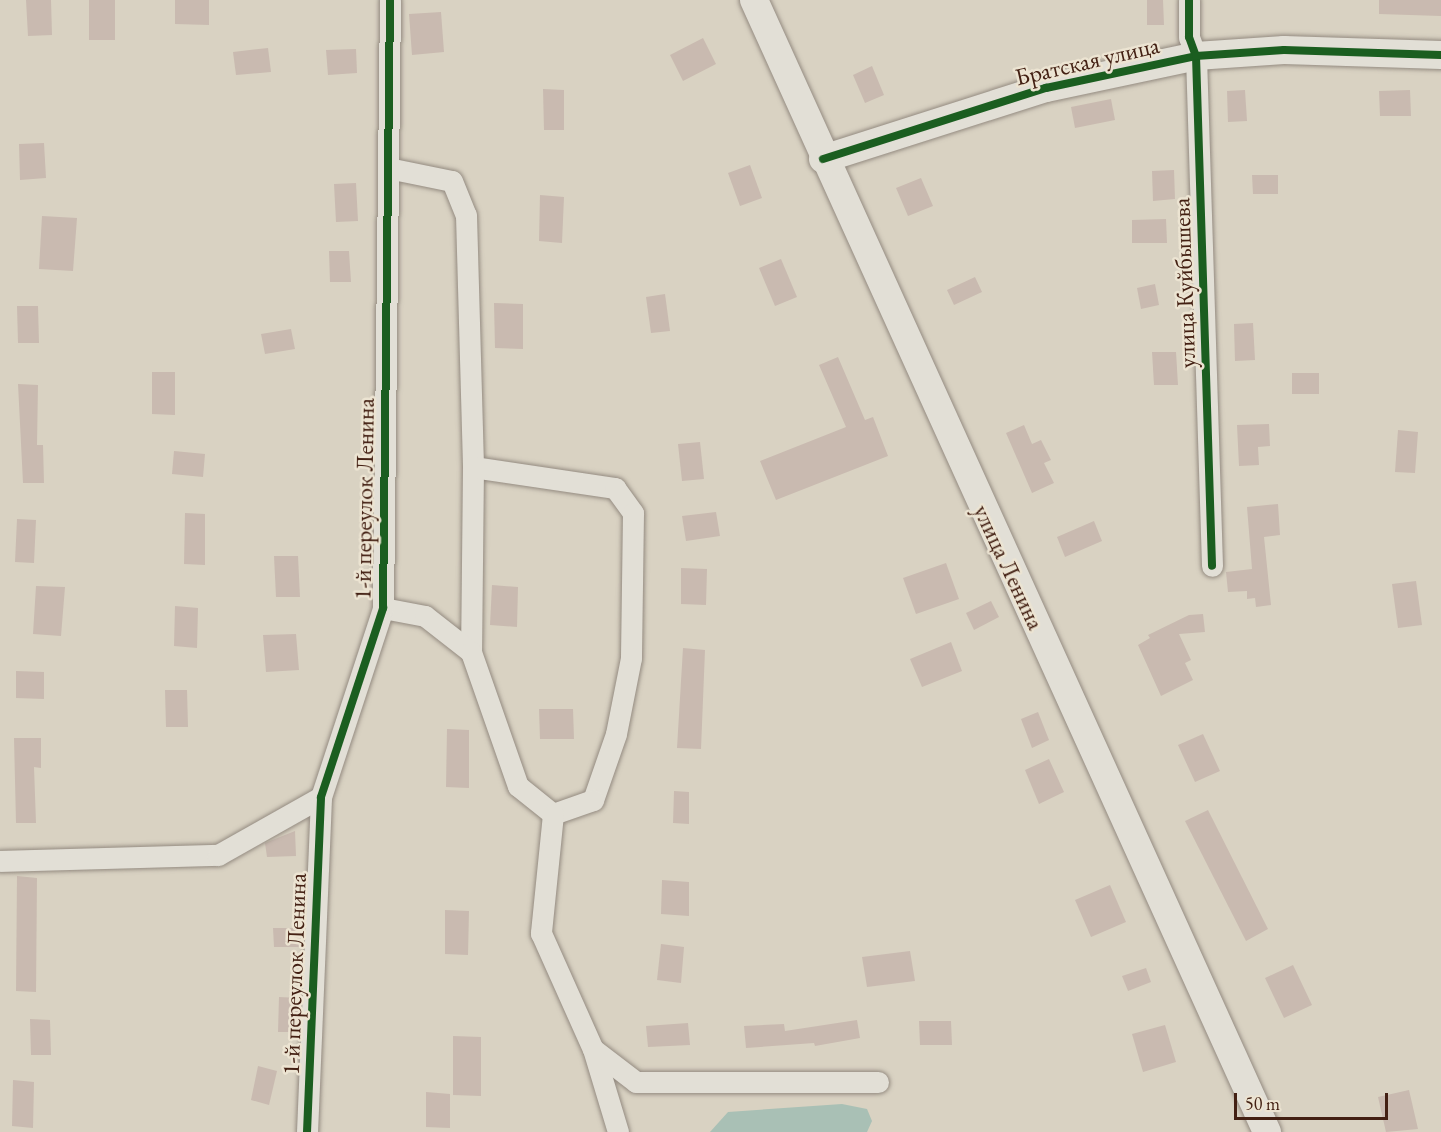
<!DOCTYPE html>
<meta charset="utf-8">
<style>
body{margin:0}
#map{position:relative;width:1441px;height:1132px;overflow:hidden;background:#d9d2c2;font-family:"EB Garamond",serif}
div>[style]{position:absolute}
.water>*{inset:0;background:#a9c0b5}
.building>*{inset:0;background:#c9bab0}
.roads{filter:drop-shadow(0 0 2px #948b81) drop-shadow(0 0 2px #948b81)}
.street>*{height:21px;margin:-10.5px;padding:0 10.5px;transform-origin:10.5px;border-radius:10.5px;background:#e2dfd6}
.secondary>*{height:28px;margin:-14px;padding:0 14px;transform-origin:14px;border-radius:14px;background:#e2dfd6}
.cycleway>*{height:8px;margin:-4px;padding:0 4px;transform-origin:4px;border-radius:4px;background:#1b5e20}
span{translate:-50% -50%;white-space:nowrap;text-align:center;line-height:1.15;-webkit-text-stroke:5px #ece4d2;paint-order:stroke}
.street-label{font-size:24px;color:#432013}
.scale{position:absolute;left:1234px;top:1093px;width:154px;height:27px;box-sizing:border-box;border:3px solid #432013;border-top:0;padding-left:8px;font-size:18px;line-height:21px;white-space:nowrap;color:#432013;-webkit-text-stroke:4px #ece4d2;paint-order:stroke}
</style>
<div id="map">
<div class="water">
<div style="clip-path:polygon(842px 1104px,867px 1109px,872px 1121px,867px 1132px,710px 1132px,728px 1112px)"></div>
</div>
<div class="building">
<div style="clip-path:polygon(26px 0,51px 0,52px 35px,28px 36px)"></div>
<div style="clip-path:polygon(89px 0,115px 0,115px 40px,89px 40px)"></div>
<div style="clip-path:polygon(175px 0,209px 0,209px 25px,175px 24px)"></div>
<div style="clip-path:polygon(1147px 0,1163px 0,1164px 25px,1147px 25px)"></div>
<div style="clip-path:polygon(1379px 0,1441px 0,1441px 16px,1379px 14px)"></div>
<div style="clip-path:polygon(441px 12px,444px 52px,412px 55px,409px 14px)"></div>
<div style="clip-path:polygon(703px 38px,716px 64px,683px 81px,670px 55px)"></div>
<div style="clip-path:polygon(268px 48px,271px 72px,236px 75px,233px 52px)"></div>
<div style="clip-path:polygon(356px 49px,357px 73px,328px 75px,326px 50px)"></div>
<div style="clip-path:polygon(872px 66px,884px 95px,865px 103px,853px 75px)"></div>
<div style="clip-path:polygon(543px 89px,564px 90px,564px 130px,544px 130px)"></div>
<div style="clip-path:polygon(1245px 90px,1247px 121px,1228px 122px,1227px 91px)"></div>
<div style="clip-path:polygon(1410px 90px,1411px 116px,1380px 116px,1379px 91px)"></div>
<div style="clip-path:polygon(1111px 99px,1115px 120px,1075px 128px,1071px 107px)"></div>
<div style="clip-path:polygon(44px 143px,46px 178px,20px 180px,19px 144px)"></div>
<div style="clip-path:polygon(750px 165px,762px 198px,740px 206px,728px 173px)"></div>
<div style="clip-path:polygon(1174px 170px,1175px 199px,1153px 201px,1152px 171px)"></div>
<div style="clip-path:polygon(1252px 175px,1278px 175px,1278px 194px,1253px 194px)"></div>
<div style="clip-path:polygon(921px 178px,933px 206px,908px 216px,896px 188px)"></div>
<div style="clip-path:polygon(356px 183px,358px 221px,336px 222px,334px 184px)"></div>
<div style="clip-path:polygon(540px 195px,564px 197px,562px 243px,539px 241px)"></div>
<div style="clip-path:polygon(42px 216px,77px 218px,73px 271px,39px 269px)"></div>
<div style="clip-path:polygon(1166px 219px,1167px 243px,1132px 243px,1132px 220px)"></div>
<div style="clip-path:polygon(329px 251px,349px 251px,351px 282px,330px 282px)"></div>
<div style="clip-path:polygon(781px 259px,797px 297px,775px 306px,759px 268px)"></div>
<div style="clip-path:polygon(975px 277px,982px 292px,954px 305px,947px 290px)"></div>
<div style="clip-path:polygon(1155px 284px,1159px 305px,1141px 309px,1137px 288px)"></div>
<div style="clip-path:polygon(665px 294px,670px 331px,651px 333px,646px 297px)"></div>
<div style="clip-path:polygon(494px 303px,523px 304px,523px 349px,495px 348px)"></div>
<div style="clip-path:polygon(17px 306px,38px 306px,39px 343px,18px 343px)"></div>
<div style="clip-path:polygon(1253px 323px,1255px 360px,1235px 361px,1234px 324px)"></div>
<div style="clip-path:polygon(291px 329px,295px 349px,265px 354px,261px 334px)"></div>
<div style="clip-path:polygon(1152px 352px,1176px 352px,1178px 385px,1154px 385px)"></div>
<div style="clip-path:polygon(838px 357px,865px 420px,873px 417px,888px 456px,776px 500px,760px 461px,846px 427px,819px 365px)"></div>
<div style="clip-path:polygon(152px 372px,175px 372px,175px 415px,152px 414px)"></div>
<div style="clip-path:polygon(1292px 373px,1319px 373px,1319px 394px,1292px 394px)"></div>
<div style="clip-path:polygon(18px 384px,38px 385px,37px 445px,43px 445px,44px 483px,23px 483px)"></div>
<div style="clip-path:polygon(1269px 424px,1270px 446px,1258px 447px,1259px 465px,1239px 466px,1237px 425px)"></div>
<div style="clip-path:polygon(1024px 425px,1032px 444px,1041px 440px,1051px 460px,1044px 463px,1054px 483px,1032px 493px,1006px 433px)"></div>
<div style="clip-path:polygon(1398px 430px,1418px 432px,1415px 473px,1395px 472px)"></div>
<div style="clip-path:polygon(700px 442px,704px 479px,682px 481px,678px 444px)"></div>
<div style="clip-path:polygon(174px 451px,205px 454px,203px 477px,172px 474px)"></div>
<div style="clip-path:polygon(1278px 504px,1280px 535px,1264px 537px,1271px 605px,1256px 607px,1255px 598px,1247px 599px,1247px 591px,1228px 592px,1226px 572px,1252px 569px,1247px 507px)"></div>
<div style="clip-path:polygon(716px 512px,720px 536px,686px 541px,682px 516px)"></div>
<div style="clip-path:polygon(185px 513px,205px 514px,205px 565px,184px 564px)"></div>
<div style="clip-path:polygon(17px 519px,36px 520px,34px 563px,15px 562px)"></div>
<div style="clip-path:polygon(1094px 521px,1102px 541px,1065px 557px,1057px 537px)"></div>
<div style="clip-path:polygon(274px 556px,298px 556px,300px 597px,276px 597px)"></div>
<div style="clip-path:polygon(946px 563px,959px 599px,916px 614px,903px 578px)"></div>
<div style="clip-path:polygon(681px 568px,707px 569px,706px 605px,681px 604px)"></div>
<div style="clip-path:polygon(1416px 581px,1422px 625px,1398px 628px,1392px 584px)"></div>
<div style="clip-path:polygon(492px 585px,518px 587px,517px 627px,490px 625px)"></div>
<div style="clip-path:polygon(36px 586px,65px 587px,61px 636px,33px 634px)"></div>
<div style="clip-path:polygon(991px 601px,999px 617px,974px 630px,966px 613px)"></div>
<div style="clip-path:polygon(175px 606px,198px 608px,197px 648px,174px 646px)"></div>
<div style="clip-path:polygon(1203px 614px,1205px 632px,1179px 634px,1191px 660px,1185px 663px,1193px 680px,1161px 696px,1138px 645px,1150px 638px,1148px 635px,1189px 615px)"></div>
<div style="clip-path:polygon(296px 634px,299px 670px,266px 672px,263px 635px)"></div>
<div style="clip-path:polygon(951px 642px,962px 671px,922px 687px,910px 659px)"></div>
<div style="clip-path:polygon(683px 648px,705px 650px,701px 749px,677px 748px)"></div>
<div style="clip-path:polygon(16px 671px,44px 672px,44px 699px,16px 698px)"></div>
<div style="clip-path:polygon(165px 690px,187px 690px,188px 727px,166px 727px)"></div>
<div style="clip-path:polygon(539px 709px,573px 709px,574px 739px,540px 739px)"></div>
<div style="clip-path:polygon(1038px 712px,1049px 740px,1032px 748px,1021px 719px)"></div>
<div style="clip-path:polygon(447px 729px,469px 730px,469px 788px,446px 787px)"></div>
<div style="clip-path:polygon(1203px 734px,1220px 771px,1195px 782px,1178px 745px)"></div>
<div style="clip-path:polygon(14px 738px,41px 738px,41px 768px,34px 767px,36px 823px,16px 823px)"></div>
<div style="clip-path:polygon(1049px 759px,1064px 792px,1039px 804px,1025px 770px)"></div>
<div style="clip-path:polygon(674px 791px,689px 792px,689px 824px,673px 823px)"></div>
<div style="clip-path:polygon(1208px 810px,1268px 929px,1246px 941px,1185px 821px)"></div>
<div style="clip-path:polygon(295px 831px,296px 856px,267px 857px,265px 843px)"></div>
<div style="clip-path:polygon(17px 876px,37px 878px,36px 992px,16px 991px)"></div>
<div style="clip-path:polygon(662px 880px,689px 882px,689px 916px,661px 914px)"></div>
<div style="clip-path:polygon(1110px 885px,1126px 922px,1091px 937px,1075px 900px)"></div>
<div style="clip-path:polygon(445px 910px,469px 911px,468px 955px,445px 954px)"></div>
<div style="clip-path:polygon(273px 928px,298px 928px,299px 947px,274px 947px)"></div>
<div style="clip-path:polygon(661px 944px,684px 947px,681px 983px,657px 980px)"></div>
<div style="clip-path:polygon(910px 951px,915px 981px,867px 987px,862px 957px)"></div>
<div style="clip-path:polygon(1293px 965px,1312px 1005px,1284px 1018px,1265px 978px)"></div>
<div style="clip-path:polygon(1146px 968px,1151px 982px,1128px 991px,1122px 976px)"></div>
<div style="clip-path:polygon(279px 997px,299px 998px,298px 1032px,278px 1032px)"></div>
<div style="clip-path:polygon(30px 1019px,50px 1020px,51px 1055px,31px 1055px)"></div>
<div style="clip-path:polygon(857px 1020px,860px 1038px,815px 1046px,814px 1043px,746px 1048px,744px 1026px,784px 1024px,785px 1031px)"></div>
<div style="clip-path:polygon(919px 1021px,951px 1021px,952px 1045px,920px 1045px)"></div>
<div style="clip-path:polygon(688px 1023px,690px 1045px,648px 1047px,646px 1026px)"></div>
<div style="clip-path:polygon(1165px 1025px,1176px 1062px,1143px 1072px,1132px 1034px)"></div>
<div style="clip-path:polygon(453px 1036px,481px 1037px,481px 1096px,453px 1095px)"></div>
<div style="clip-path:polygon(258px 1066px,277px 1071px,269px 1105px,251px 1100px)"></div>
<div style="clip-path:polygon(13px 1080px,34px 1082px,33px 1128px,12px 1126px)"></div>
<div style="clip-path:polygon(1409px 1090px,1418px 1129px,1386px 1132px,1378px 1097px)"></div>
<div style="clip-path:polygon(426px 1092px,450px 1094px,450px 1128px,426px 1127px)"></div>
</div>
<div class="roads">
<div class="street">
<div style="left:1189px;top:0;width:37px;rotate:90deg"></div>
<div style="left:1189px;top:37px;width:20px;rotate:70deg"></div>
<div style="left:1196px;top:56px;width:510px;rotate:88.2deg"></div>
<div style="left:388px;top:168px;width:65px;rotate:11.5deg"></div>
<div style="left:452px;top:181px;width:37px;rotate:68deg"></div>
<div style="left:466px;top:215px;width:252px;rotate:88.4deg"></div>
<div style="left:473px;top:467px;width:185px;rotate:90.6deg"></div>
<div style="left:473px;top:467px;width:144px;rotate:8.4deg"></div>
<div style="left:615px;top:488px;width:31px;rotate:54deg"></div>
<div style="left:633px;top:513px;width:145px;rotate:90.8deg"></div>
<div style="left:631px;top:658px;width:77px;rotate:101.2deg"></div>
<div style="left:616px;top:734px;width:70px;rotate:109.2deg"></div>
<div style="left:593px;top:800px;width:42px;rotate:160.7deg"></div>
<div style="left:383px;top:608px;width:43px;rotate:10.8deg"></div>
<div style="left:425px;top:616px;width:58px;rotate:38deg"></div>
<div style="left:471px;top:652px;width:142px;rotate:70.7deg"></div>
<div style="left:518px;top:786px;width:45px;rotate:38.7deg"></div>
<div style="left:553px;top:814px;width:120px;rotate:95.8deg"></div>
<div style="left:541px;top:933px;width:127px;rotate:65.9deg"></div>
<div style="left:593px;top:1049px;width:87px;rotate:73.2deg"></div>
<div style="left:0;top:861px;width:218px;rotate:-1.6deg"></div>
<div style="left:218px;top:855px;width:118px;rotate:-29.4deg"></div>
<div style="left:593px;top:1049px;width:54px;rotate:37.5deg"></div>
<div style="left:636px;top:1082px;width:242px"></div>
<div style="left:307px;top:1132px;width:335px;rotate:-87.6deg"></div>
<div style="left:321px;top:797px;width:199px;rotate:-71.8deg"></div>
<div style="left:383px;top:608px;width:608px;rotate:-89.34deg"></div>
</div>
<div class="secondary">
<div style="left:754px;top:0;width:1243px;rotate:65.62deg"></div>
<div style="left:823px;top:159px;width:234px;rotate:-17.7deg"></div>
<div style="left:1046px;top:88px;width:153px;rotate:-12deg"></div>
<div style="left:1196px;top:56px;width:88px;rotate:-3.9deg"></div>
<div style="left:1284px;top:50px;width:157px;rotate:1.8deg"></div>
</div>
</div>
<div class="cycleway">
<div style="left:1189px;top:0;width:37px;rotate:90deg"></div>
<div style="left:1189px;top:37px;width:20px;rotate:70deg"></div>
<div style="left:1196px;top:56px;width:510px;rotate:88.2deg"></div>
<div style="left:823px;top:159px;width:234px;rotate:-17.7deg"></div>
<div style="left:1046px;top:88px;width:153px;rotate:-12deg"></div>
<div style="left:1196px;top:56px;width:88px;rotate:-3.9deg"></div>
<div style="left:1284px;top:50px;width:157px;rotate:1.8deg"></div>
<div style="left:307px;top:1132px;width:335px;rotate:-87.6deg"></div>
<div style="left:321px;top:797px;width:199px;rotate:-71.8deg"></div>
<div style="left:383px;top:608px;width:608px;rotate:-89.34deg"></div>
</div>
<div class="street-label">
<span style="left:1087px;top:61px;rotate:-13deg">Братская улица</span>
<span style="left:1184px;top:283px;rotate:-92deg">улица Куйбышева</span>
<span style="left:364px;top:499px;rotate:-89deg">1-й переулок Ленина</span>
<span style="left:1009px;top:567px;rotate:65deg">улица Ленина</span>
<span style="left:294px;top:974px;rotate:-88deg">1-й переулок Ленина</span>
</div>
<div class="scale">50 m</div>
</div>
